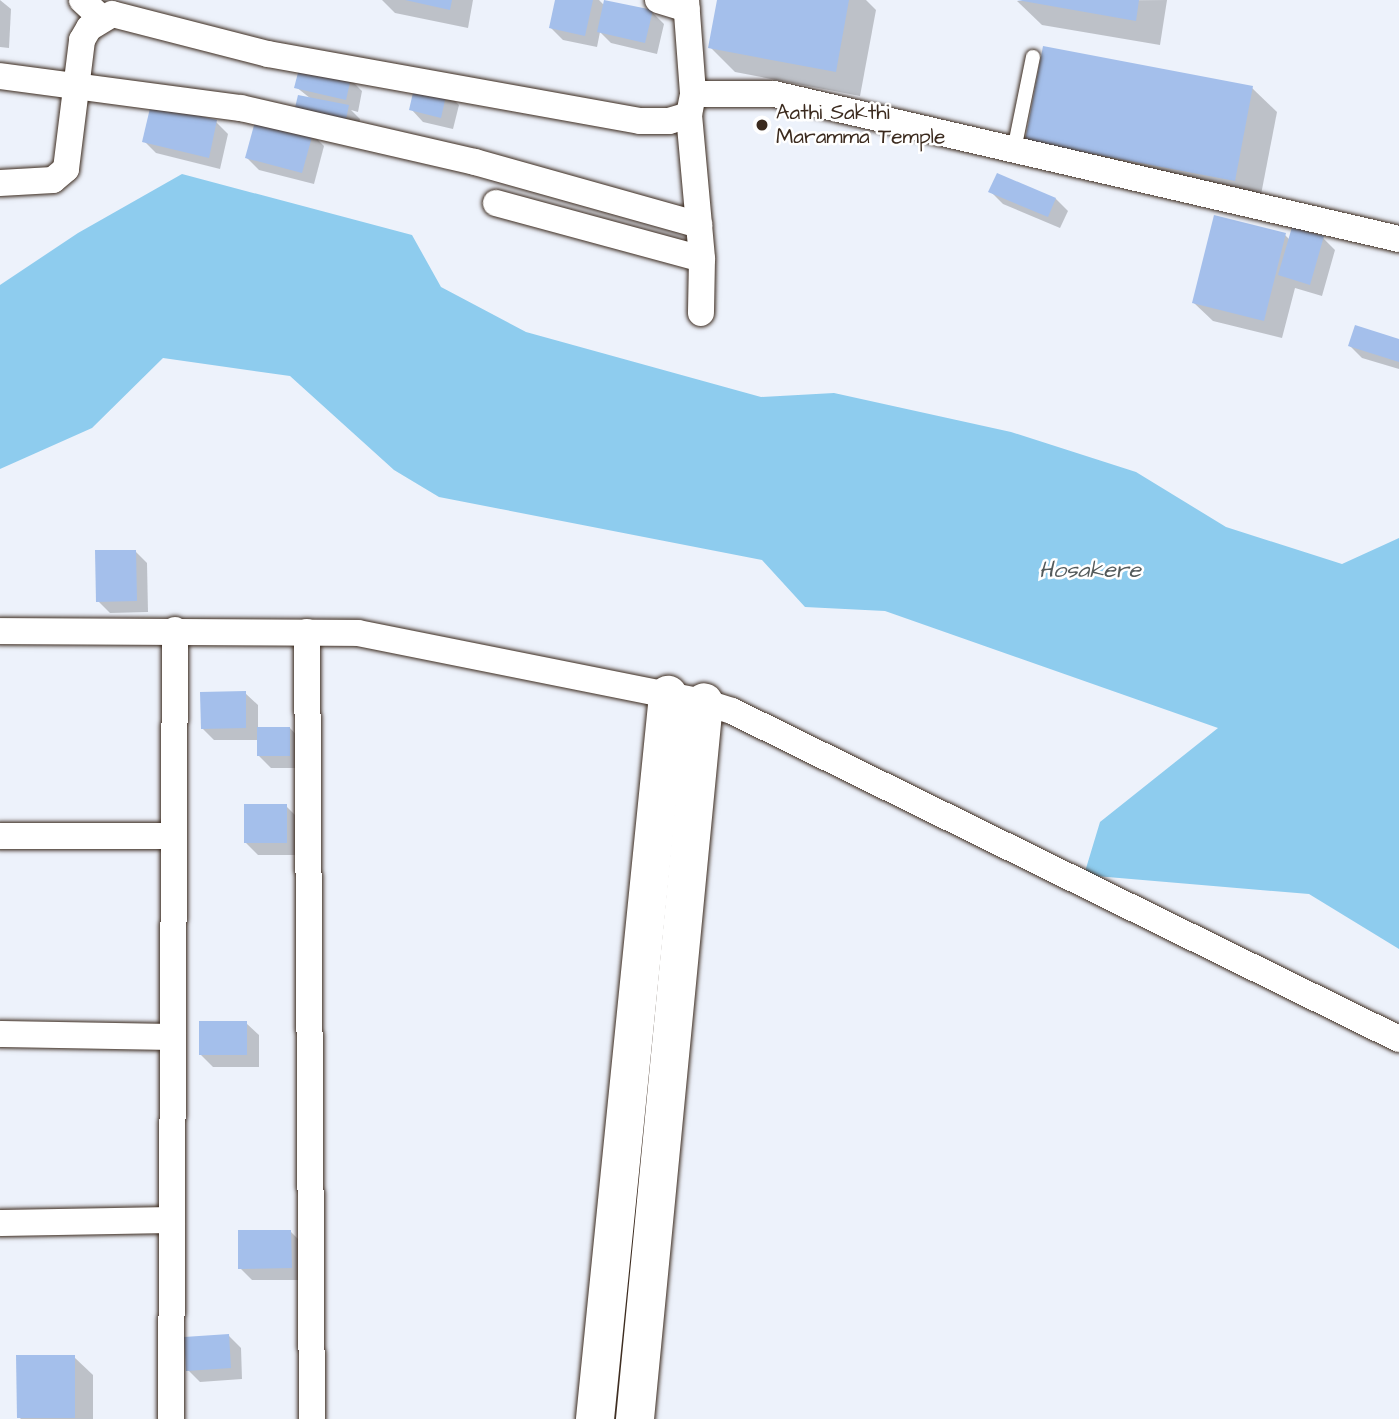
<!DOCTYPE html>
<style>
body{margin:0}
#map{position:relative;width:1399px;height:1419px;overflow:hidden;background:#edf2fb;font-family:"Architects Daughter",sans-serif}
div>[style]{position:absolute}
.water>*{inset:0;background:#8eccee}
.shadow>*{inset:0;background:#0003}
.building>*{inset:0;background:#a4bfeb}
.roads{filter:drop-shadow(0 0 2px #3b2a1e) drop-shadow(0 0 2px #3b2a1e)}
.lane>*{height:14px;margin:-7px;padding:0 7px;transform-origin:7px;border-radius:7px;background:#fff}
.street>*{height:26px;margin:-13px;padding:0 13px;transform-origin:13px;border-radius:13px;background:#fff}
.secondary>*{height:38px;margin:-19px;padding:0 19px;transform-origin:19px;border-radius:19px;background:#fff}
.dots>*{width:19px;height:19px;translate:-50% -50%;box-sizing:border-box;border:4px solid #fff;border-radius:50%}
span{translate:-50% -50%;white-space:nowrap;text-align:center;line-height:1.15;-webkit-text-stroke:5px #fff;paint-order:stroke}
.poi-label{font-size:21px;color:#3b2a1e}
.left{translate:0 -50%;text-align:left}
.water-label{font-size:23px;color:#545b5c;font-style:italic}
</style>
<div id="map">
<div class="water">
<div style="clip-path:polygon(182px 174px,412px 235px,441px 287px,526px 332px,761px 397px,834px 393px,1011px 432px,1136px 472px,1226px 527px,1342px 564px,1399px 538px,1399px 949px,1309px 894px,1084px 875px,1100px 822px,1218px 728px,885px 611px,805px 607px,762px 560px,439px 497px,394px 470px,290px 376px,163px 358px,92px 428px,0 469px,0 285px,78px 233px)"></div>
</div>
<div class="shadow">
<div style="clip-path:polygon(0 0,11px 9px,9px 48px,0 47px)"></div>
<div style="clip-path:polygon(382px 0,473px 0,468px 28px,395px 13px)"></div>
<div style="clip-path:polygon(556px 0,599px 0,605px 6px,652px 12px,664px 24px,657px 54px,611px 43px,600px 32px,597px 47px,563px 40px,551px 28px)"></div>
<div style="clip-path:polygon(719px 0,866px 0,876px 10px,860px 96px,735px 72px,710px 47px)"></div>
<div style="clip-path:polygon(1167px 0,1160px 45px,1042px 25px,1017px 1px)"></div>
<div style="clip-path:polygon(350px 79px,362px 91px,358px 112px,351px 110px,360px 119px,357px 135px,296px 87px)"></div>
<div style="clip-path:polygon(1252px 88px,1277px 112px,1259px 205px,1027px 140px)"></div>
<div style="clip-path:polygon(447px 93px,459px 105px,453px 129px,423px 122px,411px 109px)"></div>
<div style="clip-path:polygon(216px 122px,228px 134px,220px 169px,156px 153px,144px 141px)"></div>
<div style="clip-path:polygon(312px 134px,324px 146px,314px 184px,259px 170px,247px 158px)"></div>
<div style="clip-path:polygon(991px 192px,1056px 199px,1068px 211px,1060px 228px,1003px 204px)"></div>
<div style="clip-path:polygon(1285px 235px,1290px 240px,1323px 238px,1335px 250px,1322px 296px,1295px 288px,1282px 338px,1213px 321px,1194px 303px)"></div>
<div style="clip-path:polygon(1399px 341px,1399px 369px,1362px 358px,1350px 346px)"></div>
<div style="clip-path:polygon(135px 551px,147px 563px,148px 612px,110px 613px,98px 601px)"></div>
<div style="clip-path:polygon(245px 693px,258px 705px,258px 729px,290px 728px,302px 741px,302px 768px,271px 768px,259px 756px,258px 740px,214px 740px,202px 728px)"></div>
<div style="clip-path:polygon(286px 806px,298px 818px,299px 855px,258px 855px,246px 843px)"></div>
<div style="clip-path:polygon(246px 1023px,259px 1035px,259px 1067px,213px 1067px,201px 1055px)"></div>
<div style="clip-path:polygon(291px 1232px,303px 1244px,303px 1280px,252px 1280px,240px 1268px)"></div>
<div style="clip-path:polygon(228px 1335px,241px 1348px,242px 1379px,200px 1382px,188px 1370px)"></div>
<div style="clip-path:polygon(74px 1357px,93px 1375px,93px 1419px,20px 1419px)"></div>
</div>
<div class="building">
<div style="clip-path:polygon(405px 0,452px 0,450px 10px)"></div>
<div style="clip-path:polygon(555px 0,593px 0,585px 36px,549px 28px)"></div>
<div style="clip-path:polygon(604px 0,653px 10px,645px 43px,597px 32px)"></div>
<div style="clip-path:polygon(717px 0,849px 0,836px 72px,708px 48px)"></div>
<div style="clip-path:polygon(1017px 0,1139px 0,1136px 21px)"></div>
<div style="clip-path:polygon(1043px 46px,1253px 86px,1235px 181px,1025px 141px)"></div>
<div style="clip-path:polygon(300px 65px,351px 78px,346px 100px,294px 88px)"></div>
<div style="clip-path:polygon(415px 84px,447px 91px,441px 118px,409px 110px)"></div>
<div style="clip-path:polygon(298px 95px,349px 105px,345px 124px,294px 112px)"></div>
<div style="clip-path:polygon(151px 104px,217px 120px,209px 158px,142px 142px)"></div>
<div style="clip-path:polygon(256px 118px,313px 133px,302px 173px,245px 158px)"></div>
<div style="clip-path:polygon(997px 173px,1056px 198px,1048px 217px,988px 192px)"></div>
<div style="clip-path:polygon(1214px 215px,1286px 233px,1264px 321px,1192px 303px)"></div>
<div style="clip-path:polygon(1292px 227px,1324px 236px,1310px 285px,1278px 275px)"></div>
<div style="clip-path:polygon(1355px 325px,1399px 339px,1399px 362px,1348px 346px)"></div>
<div style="clip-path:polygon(95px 550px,136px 550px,137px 601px,96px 602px)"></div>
<div style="clip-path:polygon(246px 691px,246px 728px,201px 729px,200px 692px)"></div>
<div style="clip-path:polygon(257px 727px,290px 727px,290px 756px,257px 756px)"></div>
<div style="clip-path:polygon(244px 804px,287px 804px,287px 843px,244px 843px)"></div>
<div style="clip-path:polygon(199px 1021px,247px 1021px,247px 1055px,199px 1055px)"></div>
<div style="clip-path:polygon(238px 1230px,291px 1230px,292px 1268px,238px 1269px)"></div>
<div style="clip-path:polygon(229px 1334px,231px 1368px,186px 1371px,184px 1337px)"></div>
<div style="clip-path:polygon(16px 1355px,75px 1355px,75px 1418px,17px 1418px)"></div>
</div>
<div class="roads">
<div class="lane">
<div style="left:1014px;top:150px;width:95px;rotate:-78.5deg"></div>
</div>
<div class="street">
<div style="left:82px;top:0;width:26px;rotate:43deg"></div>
<div style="left:658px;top:0;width:30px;rotate:17deg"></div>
<div style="left:686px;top:0;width:94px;rotate:85.7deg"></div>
<div style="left:693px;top:94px;width:81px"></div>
<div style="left:774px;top:94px;width:642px;rotate:13.06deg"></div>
<div style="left:0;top:76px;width:243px;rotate:7.6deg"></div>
<div style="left:241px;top:108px;width:240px;rotate:13deg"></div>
<div style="left:475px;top:162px;width:233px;rotate:15.7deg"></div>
<div style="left:689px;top:115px;width:145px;rotate:84.8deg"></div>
<div style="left:702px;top:259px;width:54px;rotate:91.1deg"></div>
<div style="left:0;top:183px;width:53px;rotate:-3.2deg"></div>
<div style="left:53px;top:180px;width:17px;rotate:-40deg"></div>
<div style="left:66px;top:169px;width:130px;rotate:-82.9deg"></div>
<div style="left:82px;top:40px;width:14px;rotate:-60deg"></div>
<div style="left:89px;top:28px;width:27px;rotate:-31deg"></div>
<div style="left:112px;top:14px;width:161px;rotate:14.4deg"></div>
<div style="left:268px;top:54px;width:378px;rotate:10.2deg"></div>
<div style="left:640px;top:121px;width:29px"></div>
<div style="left:669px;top:121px;width:21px;rotate:-17deg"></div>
<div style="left:689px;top:115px;width:21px;rotate:-79deg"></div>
<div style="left:496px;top:203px;width:213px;rotate:15.2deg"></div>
<div style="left:0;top:631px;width:358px;rotate:0.3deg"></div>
<div style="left:358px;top:633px;width:353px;rotate:11.3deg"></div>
<div style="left:704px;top:702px;width:29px;rotate:18deg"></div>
<div style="left:732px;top:711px;width:743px;rotate:26.19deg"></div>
<div style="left:307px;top:632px;width:787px;rotate:89.64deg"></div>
<div style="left:0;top:836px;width:174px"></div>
<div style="left:0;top:1034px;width:173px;rotate:1deg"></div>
<div style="left:0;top:1223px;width:172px;rotate:-1deg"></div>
<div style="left:171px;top:1419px;width:789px;rotate:-89.71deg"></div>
</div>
<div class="secondary">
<div style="left:595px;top:1419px;width:728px;rotate:-84.24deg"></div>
<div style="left:635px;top:1419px;width:720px;rotate:-84.5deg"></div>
</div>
</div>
<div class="dots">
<div style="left:762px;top:125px;background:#3b2a1e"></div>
</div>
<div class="poi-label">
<span class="left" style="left:776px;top:125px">Aathi Sakthi<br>Maramma Temple</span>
</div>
<div class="water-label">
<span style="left:1090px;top:570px">Hosakere</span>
</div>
</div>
